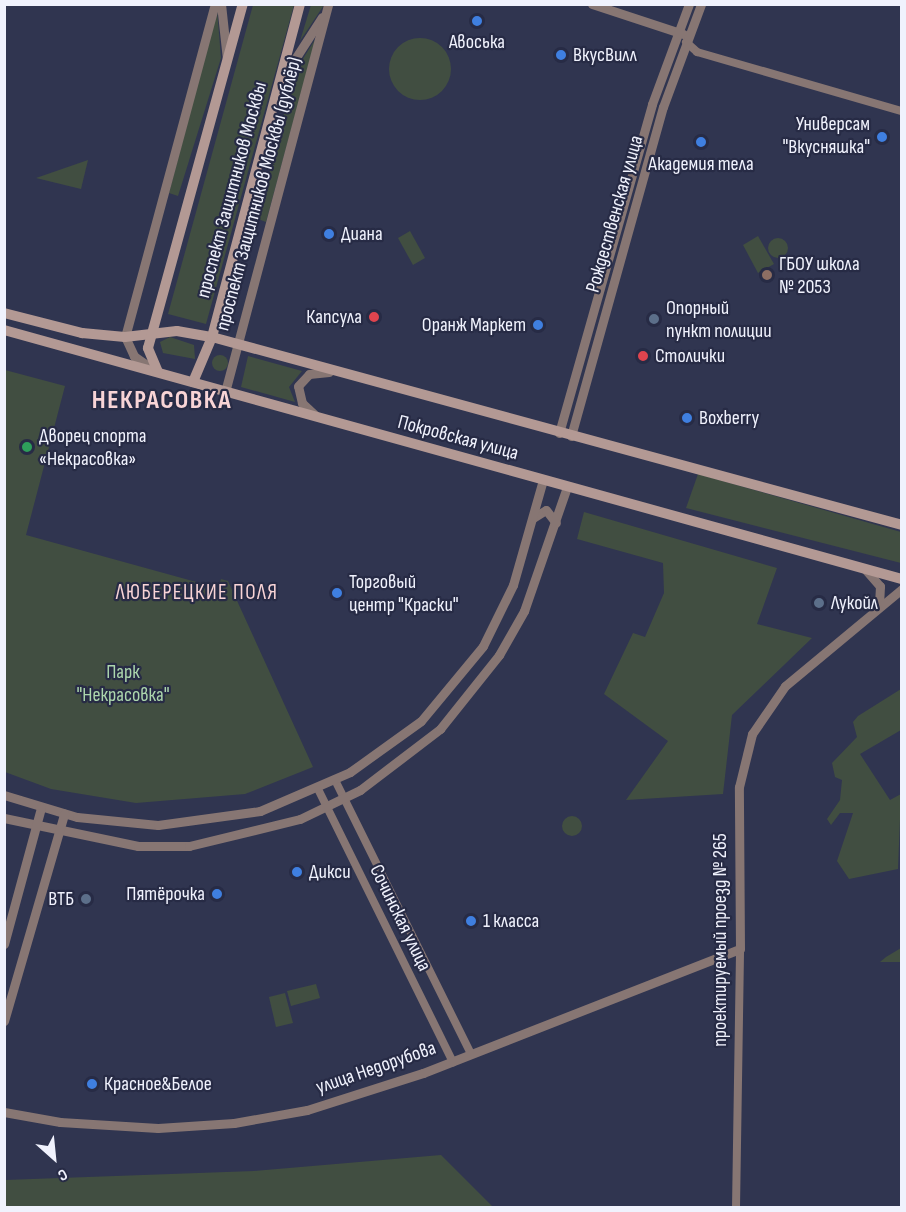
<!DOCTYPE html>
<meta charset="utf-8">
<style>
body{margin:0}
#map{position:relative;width:906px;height:1212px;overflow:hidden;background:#303550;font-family:"Sofia Sans Condensed",sans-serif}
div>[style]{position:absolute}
.green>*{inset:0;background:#414e41}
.round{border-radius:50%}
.minor>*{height:8px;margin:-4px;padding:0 4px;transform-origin:4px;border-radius:4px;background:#877673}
.tertiary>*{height:9px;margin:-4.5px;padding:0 4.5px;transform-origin:4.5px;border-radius:4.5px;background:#877673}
.secondary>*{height:10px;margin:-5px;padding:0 5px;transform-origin:5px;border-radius:5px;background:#b39994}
.dots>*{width:16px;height:16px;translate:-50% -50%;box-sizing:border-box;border:3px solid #272b45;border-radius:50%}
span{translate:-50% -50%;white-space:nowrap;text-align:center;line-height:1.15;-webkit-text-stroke:4.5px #272b45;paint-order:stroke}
.poi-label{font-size:20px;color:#f0f2fd}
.left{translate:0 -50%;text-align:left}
.right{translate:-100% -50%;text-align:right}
.street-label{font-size:20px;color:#f0f2fd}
.park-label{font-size:20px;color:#acd6ad}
.neighbourhood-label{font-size:21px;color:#f8d4d6;letter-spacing:1.5px}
.district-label{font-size:26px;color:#f8d4d6;font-weight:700;letter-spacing:1.5px}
.frame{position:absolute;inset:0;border:6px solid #f0f2fd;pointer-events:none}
.north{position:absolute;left:24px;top:1128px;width:60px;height:60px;-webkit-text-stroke:4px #272b45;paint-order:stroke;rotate:153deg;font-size:16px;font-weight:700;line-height:24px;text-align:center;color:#f0f2fd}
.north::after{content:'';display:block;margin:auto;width:21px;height:27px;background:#f0f2fd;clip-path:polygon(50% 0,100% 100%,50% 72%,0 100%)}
</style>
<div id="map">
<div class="green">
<div style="clip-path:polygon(253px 5px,294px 5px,206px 324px,168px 314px)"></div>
<div style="clip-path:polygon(311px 5px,324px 5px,300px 41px)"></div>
<div style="clip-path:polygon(217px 9px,221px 58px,178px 196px,169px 193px)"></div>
<div style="clip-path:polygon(316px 38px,266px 222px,258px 219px,294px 73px)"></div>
<div class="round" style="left:389px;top:38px;width:62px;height:62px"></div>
<div style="clip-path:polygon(88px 160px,81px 189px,36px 178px)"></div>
<div style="clip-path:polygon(410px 231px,425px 258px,413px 265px,398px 238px)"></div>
<div style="clip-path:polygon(758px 236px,774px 264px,758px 273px,743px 245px)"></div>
<div class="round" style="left:768px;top:238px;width:20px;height:20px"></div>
<div style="clip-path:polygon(170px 337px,194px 345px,195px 359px,163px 353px,160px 342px)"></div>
<div class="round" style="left:212px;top:355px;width:16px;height:16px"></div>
<div style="clip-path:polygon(248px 356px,302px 371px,289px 387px,295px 402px,241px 387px)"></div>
<div style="clip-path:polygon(5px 370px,65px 386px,26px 535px,218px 588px,221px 579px,228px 581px,313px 767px,245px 794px,136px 803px,51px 789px,5px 772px)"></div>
<div style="clip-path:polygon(698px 474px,901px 532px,901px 563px,686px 508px)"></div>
<div style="clip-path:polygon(584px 512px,777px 568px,757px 624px,812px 638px,732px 715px,723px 794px,626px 800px,668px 741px,604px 694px,633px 633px,645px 637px,664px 593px,663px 563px,577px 539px)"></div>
<div style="clip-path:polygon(901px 689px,901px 730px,860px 754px,890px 800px,901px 794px,898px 869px,849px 879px,837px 861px,853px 813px,840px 813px,831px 825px,827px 819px,840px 800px,842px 780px,835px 777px,832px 763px,857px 737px,853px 722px,858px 716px)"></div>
<div class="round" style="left:562px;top:816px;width:20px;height:20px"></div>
<div style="clip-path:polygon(901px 948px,901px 962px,880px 962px,886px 957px)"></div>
<div style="clip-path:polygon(316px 984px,320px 998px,291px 1006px,287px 991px)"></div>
<div style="clip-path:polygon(285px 993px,293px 1023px,276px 1027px,269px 997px)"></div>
<div style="clip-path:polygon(441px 1155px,493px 1207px,5px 1207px,5px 1180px,254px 1171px)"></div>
</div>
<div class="minor">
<div style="left:686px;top:42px;width:15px;rotate:42deg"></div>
<div style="left:697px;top:52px;width:213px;rotate:16.1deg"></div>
<div style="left:335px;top:780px;width:306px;rotate:63.6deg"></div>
<div style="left:318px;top:789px;width:305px;rotate:63.7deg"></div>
<div style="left:736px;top:1208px;width:259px;rotate:-89.1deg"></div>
</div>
<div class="tertiary">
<div style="left:221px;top:4px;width:55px;rotate:83.8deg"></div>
<div style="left:592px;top:4px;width:96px;rotate:18.2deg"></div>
<div style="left:284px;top:76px;width:70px;rotate:-57.2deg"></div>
<div style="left:151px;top:368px;width:21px;rotate:-145deg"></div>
<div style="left:134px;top:356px;width:21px;rotate:-115deg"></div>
<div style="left:125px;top:337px;width:345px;rotate:-74.9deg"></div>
<div style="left:225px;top:392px;width:401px;rotate:-75.1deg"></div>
<div style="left:315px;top:415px;width:18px;rotate:-137deg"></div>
<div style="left:302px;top:403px;width:17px;rotate:-103deg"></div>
<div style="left:298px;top:386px;width:16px;rotate:-47deg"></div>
<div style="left:309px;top:374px;width:20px;rotate:-6deg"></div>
<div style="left:559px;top:433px;width:342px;rotate:-74.2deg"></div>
<div style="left:652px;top:104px;width:107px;rotate:-69.7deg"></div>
<div style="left:571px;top:436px;width:342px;rotate:-74.4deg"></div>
<div style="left:663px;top:107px;width:110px;rotate:-69.7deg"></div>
<div style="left:533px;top:518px;width:15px;rotate:-32deg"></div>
<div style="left:546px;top:510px;width:16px;rotate:52deg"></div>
<div style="left:865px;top:569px;width:23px;rotate:49deg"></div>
<div style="left:880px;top:586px;width:19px;rotate:93deg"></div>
<div style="left:4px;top:795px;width:76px;rotate:16.8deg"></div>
<div style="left:77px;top:817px;width:81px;rotate:5.6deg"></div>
<div style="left:158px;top:825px;width:103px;rotate:-7.8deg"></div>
<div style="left:260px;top:811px;width:98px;rotate:-23.4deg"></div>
<div style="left:350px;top:772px;width:87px;rotate:-35.7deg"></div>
<div style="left:421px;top:721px;width:97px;rotate:-50.4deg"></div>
<div style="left:483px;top:646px;width:68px;rotate:-63.8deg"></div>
<div style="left:513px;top:585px;width:109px;rotate:-74.1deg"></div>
<div style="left:4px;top:818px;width:137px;rotate:11.8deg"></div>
<div style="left:138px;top:846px;width:51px"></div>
<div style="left:189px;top:846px;width:114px;rotate:-13.7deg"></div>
<div style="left:300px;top:819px;width:67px;rotate:-25.8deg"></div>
<div style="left:360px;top:790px;width:101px;rotate:-37.3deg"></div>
<div style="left:440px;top:729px;width:95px;rotate:-51.4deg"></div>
<div style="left:499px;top:655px;width:51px;rotate:-60.4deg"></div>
<div style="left:524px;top:611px;width:131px;rotate:-70.9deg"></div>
<div style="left:4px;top:944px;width:141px;rotate:-74.8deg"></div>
<div style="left:4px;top:1021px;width:216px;rotate:-73.8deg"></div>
<div style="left:4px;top:1112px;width:57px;rotate:10.1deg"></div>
<div style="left:60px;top:1122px;width:98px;rotate:3.5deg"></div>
<div style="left:158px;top:1128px;width:76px;rotate:-3.8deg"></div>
<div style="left:234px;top:1123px;width:74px;rotate:-10.1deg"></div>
<div style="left:307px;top:1110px;width:122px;rotate:-17.7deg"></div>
<div style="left:423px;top:1073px;width:340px;rotate:-21.4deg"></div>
<div style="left:740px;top:949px;width:162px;rotate:-90.4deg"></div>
<div style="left:739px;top:787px;width:55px;rotate:-76.2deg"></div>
<div style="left:752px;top:734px;width:58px;rotate:-55.5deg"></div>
<div style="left:785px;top:686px;width:152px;rotate:-39.7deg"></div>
</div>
<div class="secondary">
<div style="left:4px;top:313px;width:81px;rotate:14.4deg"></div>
<div style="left:82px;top:333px;width:43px;rotate:5.3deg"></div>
<div style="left:125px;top:337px;width:52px;rotate:-6.6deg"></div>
<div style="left:177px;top:331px;width:36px;rotate:10deg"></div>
<div style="left:212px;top:337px;width:715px;rotate:15.24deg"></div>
<div style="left:4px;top:330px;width:932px;rotate:15.5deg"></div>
<div style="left:158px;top:372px;width:26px;rotate:-113deg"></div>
<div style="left:148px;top:348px;width:357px;rotate:-74.6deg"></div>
<div style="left:193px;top:382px;width:49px;rotate:-67.1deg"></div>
<div style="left:212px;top:337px;width:344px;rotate:-75.2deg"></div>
</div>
<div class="dots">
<div style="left:477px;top:21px;background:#3f7fe0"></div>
<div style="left:561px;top:55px;background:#3f7fe0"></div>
<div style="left:882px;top:137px;background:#3f7fe0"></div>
<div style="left:701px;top:142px;background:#3f7fe0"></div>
<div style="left:329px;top:234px;background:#3f7fe0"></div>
<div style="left:767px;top:275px;background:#8d6e63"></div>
<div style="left:374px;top:317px;background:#e0444e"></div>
<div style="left:654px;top:319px;background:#5c6f8a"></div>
<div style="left:538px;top:325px;background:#3f7fe0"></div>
<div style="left:643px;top:356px;background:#e0444e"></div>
<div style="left:687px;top:418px;background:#3f7fe0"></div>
<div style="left:27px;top:447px;background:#2e9e5b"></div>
<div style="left:337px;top:593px;background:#3f7fe0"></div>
<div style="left:819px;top:603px;background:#5c6f8a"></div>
<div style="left:297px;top:872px;background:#3f7fe0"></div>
<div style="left:217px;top:894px;background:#3f7fe0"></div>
<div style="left:86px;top:899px;background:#5c6f8a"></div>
<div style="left:471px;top:921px;background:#3f7fe0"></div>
<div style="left:92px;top:1084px;background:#3f7fe0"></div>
</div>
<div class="poi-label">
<span style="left:477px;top:42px">Авоська</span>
<span class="left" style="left:573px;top:55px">ВкусВилл</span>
<span class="right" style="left:870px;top:136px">Универсам<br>"Вкусняшка"</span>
<span style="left:701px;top:164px">Академия тела</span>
<span class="left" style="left:341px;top:234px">Диана</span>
<span class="left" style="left:779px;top:276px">ГБОУ школа<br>№ 2053</span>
<span class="left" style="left:666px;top:320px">Опорный<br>пункт полиции</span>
<span class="right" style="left:362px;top:317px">Капсула</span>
<span class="right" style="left:526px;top:325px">Оранж Маркет</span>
<span class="left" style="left:655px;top:356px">Столички</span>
<span class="left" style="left:699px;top:418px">Boxberry</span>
<span class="left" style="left:39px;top:448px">Дворец спорта<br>«Некрасовка»</span>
<span class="left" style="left:349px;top:594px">Торговый<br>центр "Краски"</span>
<span class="left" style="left:831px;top:603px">Лукойл</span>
<span class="left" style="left:309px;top:872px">Дикси</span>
<span class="right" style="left:205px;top:894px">Пятёрочка</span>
<span class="right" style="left:74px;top:899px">ВТБ</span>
<span class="left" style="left:483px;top:921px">1 класса</span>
<span class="left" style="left:104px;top:1084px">Красное&amp;Белое</span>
</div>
<div class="street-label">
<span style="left:232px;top:190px;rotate:-75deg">проспект Защитников Москвы</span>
<span style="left:259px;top:194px;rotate:-75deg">проспект Защитников Москвы (дублёр)</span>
<span style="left:615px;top:214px;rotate:-74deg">Рождественская улица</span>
<span style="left:458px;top:438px;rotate:15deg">Покровская улица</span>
<span style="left:400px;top:918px;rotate:64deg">Сочинская улица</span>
<span style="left:720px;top:940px;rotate:-90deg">проектируемый проезд № 265</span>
<span style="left:376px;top:1068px;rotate:-19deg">улица Недорубова</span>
</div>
<div class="park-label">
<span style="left:123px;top:684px">Парк<br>"Некрасовка"</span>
</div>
<div class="neighbourhood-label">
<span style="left:197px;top:593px">ЛЮБЕРЕЦКИЕ ПОЛЯ</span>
</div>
<div class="district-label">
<span style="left:162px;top:401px">НЕКРАСОВКА</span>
</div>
<div class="frame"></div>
<div class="north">С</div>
</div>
